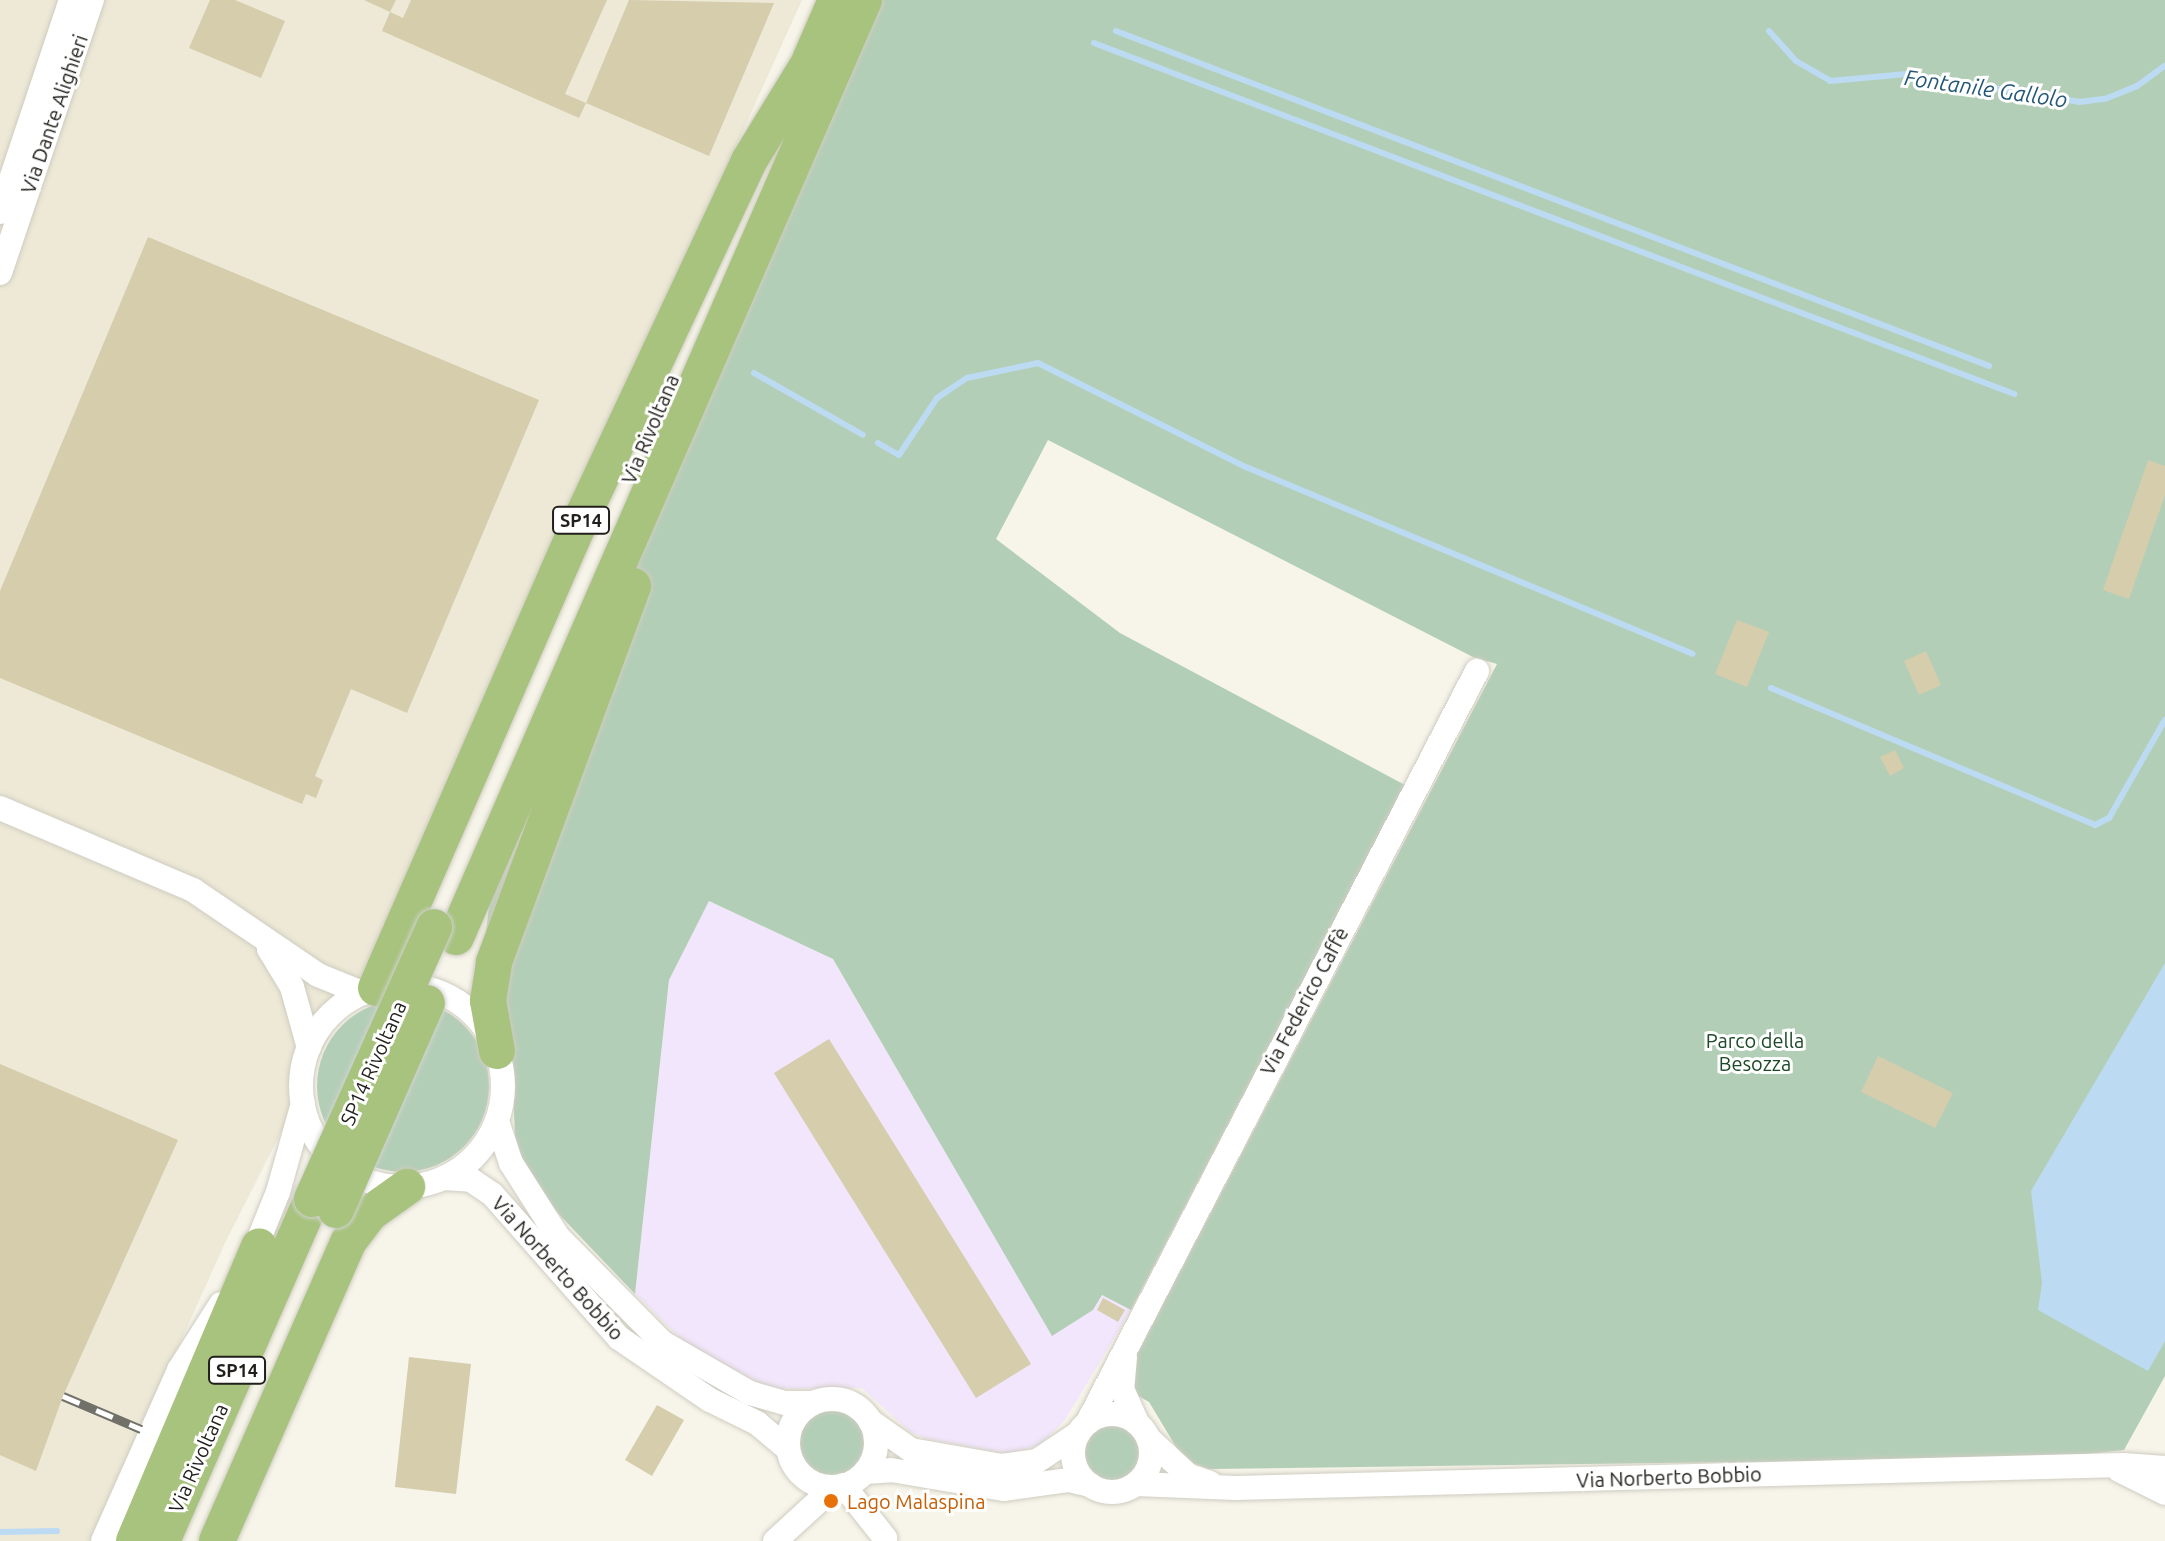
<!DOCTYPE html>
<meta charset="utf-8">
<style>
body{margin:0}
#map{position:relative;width:2165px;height:1541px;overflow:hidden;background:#f7f5ea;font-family:Ubuntu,sans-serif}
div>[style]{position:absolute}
.commercial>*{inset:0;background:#f1e6fb}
.built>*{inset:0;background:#ede9d6}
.green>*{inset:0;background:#b3ceb7}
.round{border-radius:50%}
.water>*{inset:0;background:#bcdbf3}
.stream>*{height:6px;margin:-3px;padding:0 3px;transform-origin:3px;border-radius:3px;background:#bcdbf3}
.building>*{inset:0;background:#d5cdab}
.roads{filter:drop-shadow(0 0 2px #cfccc1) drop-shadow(0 0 2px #cfccc1)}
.minor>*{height:24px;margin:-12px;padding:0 12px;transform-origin:12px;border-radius:12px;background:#fff}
.minor>.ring{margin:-12px;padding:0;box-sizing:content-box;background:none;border:24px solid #fff;border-radius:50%}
.highway>*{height:36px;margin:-18px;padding:0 18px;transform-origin:18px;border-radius:18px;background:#a7c37d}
.rail>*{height:9px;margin-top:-4.5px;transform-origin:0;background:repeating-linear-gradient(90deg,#fff 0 18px,#717069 0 36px);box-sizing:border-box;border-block:2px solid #717069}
.bridges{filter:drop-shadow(0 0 2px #d2d2d1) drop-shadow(0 0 2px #d2d2d1)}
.highway-bridge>*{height:36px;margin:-18px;padding:0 18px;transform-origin:18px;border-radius:18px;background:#a7c37d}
.dots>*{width:22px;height:22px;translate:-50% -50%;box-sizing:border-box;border:4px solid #fff;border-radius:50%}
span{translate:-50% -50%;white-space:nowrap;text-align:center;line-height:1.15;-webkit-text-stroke:6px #fff;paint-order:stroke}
.shield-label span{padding:2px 6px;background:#fff;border:2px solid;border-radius:6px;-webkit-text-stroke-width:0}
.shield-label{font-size:18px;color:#201f1b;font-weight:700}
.street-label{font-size:20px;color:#201f1b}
.park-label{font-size:20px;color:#1c4a28}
.food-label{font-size:20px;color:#c56008}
.left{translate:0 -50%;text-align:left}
.water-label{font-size:22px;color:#245778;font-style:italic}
</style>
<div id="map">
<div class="commercial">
<div style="clip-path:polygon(709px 901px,833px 959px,1052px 1335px,1093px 1310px,1102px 1295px,1131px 1310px,1065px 1420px,1040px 1445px,1009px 1454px,927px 1439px,910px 1432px,862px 1388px,772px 1389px,713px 1361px,681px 1339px,635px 1294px,669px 980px)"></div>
</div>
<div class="built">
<div style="clip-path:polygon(0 0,802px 0,374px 949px,225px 1243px,91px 1541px,0 1541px)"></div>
</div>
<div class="green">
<div style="clip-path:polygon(873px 0,2165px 0,2165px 1376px,2124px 1450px,2047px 1458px,1209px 1469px,1184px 1460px,1149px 1402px,1135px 1394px,1129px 1380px,1133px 1362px,1497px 664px,1473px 657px,1048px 440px,996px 539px,1120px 633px,1405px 785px,1131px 1310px,1102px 1295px,1093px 1310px,1052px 1336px,833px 959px,709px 901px,669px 980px,635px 1294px,551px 1206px,527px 1173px,515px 1137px,512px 1066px,484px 954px,489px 905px)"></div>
<div class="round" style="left:317px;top:1000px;width:172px;height:172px"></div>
<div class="round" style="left:799px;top:1410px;width:66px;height:66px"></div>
<div class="round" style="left:1083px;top:1424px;width:58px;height:58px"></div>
</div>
<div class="water">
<div style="clip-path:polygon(2165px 963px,2165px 1341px,2148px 1371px,2038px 1310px,2042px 1283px,2031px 1191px)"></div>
</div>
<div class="stream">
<div style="left:1116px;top:31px;width:935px;rotate:20.99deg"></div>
<div style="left:1769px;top:31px;width:40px;rotate:48deg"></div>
<div style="left:1796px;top:61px;width:39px;rotate:30deg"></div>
<div style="left:1830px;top:81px;width:77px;rotate:-5.2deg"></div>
<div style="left:1907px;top:74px;width:174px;rotate:9.2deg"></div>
<div style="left:2079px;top:102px;width:26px;rotate:-7deg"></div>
<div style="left:2105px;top:99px;width:35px;rotate:-22deg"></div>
<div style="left:2137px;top:86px;width:34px;rotate:-36deg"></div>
<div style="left:1094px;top:43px;width:985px;rotate:20.88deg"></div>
<div style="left:754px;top:373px;width:125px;rotate:29.6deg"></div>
<div style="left:878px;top:443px;width:24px;rotate:30deg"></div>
<div style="left:899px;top:455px;width:69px;rotate:-56.3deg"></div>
<div style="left:937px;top:398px;width:36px;rotate:-34deg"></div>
<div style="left:967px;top:378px;width:73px;rotate:-11.9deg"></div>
<div style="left:1038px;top:363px;width:233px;rotate:26.6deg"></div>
<div style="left:1246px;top:467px;width:484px;rotate:22.7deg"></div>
<div style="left:1771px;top:688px;width:352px;rotate:22.9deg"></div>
<div style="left:2095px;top:825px;width:16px;rotate:-27deg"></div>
<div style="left:2109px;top:818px;width:113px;rotate:-60.3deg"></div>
<div style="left:0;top:1532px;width:57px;rotate:-1deg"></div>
</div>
<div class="building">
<div style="clip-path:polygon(210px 0,235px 0,285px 21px,261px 78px,189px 48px)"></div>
<div style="clip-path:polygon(364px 0,396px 0,390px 12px)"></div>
<div style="clip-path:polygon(411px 0,607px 0,565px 94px,586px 103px,629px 0,774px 3px,709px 156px,586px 103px,579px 118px,382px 31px,390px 12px,403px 18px)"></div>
<div style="clip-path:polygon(148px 237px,539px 400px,407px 713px,351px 689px,315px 776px,323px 780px,316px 798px,306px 794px,302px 804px,0 678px,0 591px)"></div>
<div style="clip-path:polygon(2148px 460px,2165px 466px,2165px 495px,2129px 599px,2103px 590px)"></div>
<div style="clip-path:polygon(1737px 620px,1769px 632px,1747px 687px,1715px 674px)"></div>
<div style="clip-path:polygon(1926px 651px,1941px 685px,1919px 695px,1904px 661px)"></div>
<div style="clip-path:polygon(1895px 750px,1904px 768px,1890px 776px,1880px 757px)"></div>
<div style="clip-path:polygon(829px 1039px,1031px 1364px,976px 1398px,774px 1073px)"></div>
<div style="clip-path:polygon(1878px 1056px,1953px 1093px,1935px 1128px,1861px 1092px)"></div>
<div style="clip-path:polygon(0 1064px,178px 1140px,63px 1396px,36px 1471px,0 1455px)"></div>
<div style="clip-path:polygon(1103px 1298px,1125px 1310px,1118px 1322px,1097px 1310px)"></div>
<div style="clip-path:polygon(409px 1357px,471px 1364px,456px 1494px,395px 1487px)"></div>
<div style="clip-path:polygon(657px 1405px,684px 1420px,652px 1476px,625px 1460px)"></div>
</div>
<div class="roads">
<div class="minor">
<div style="left:0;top:212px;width:224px;rotate:-71.5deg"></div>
<div style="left:0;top:273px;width:288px;rotate:-71.4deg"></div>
<div style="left:0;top:808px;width:210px;rotate:23deg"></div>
<div style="left:193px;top:890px;width:151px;rotate:34.2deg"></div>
<div style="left:318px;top:975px;width:48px;rotate:22.2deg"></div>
<div style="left:269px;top:949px;width:44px;rotate:58.8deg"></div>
<div style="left:292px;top:987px;width:63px;rotate:74.4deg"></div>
<div class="ring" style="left:301px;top:985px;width:178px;height:178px"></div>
<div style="left:497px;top:1121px;width:44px;rotate:71.6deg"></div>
<div style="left:511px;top:1163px;width:88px;rotate:57.6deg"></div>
<div style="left:558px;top:1237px;width:149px;rotate:45.3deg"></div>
<div style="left:663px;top:1343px;width:100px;rotate:29.9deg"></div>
<div style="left:750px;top:1393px;width:37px;rotate:16deg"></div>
<div style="left:786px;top:1403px;width:27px"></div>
<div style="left:444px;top:1178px;width:27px;rotate:4deg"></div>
<div style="left:471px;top:1180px;width:25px;rotate:34deg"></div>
<div style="left:492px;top:1194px;width:192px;rotate:48.6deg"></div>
<div style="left:619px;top:1338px;width:110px;rotate:34.3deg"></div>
<div style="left:710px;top:1400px;width:52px;rotate:26.1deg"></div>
<div style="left:757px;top:1423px;width:40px;rotate:40deg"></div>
<div style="left:252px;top:1256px;width:69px;rotate:-67.9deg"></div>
<div style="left:278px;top:1192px;width:92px;rotate:-74.3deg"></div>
<div style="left:1125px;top:1357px;width:32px;rotate:95deg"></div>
<div style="left:1122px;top:1389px;width:35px;rotate:66deg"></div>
<div class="ring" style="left:788px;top:1399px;width:64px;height:64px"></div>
<div class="ring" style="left:1073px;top:1414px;width:54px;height:54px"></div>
<div style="left:870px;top:1421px;width:50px;rotate:35.3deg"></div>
<div style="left:911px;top:1450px;width:92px;rotate:10deg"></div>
<div style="left:1002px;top:1466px;width:35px;rotate:-8deg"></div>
<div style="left:1037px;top:1461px;width:50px;rotate:-33.7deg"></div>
<div style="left:1088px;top:1422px;width:846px;rotate:-62.62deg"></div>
<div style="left:1148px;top:1438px;width:56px;rotate:42.8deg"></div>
<div style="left:1189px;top:1476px;width:22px;rotate:18deg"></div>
<div style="left:2119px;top:1470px;width:51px;rotate:26.6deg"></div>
<div style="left:865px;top:1472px;width:26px;rotate:-4deg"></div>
<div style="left:891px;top:1470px;width:114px;rotate:9.6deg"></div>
<div style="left:1003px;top:1489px;width:67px;rotate:-7.8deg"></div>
<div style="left:1069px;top:1480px;width:22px;rotate:13deg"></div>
<div style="left:1136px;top:1484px;width:100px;rotate:2.3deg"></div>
<div style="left:1236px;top:1488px;width:887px;rotate:-1.49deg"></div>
<div style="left:2123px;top:1465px;width:42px;rotate:4.1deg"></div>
<div style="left:843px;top:1485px;width:68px;rotate:51.6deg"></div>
<div style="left:103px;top:1541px;width:187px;rotate:-66deg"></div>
<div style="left:179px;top:1370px;width:78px;rotate:-57.5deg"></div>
<div style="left:775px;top:1541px;width:80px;rotate:-42.5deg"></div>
</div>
<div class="highway">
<div style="left:810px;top:60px;width:65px;rotate:-66.6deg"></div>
<div style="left:456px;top:937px;width:1022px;rotate:-66.47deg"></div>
<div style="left:376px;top:988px;width:490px;rotate:-66.4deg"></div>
<div style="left:572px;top:539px;width:417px;rotate:-64.9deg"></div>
<div style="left:749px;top:161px;width:115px;rotate:-58.5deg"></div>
<div style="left:497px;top:1051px;width:51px;rotate:-100.2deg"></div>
<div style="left:488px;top:1001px;width:39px;rotate:-81deg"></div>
<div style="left:494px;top:962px;width:401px;rotate:-69.7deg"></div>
<div style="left:134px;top:1541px;width:320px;rotate:-67deg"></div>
<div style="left:162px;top:1541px;width:373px;rotate:-66.3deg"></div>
<div style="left:217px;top:1541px;width:328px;rotate:-66.3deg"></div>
<div style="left:349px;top:1241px;width:34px;rotate:-53deg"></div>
<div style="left:369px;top:1214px;width:47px;rotate:-35.4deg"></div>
</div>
</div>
<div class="rail">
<div style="left:63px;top:1396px;width:85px;rotate:22.9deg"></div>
</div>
<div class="bridges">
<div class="highway-bridge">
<div style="left:312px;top:1199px;width:298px;rotate:-65.8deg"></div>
<div style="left:336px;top:1210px;width:226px;rotate:-66.3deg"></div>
</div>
</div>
<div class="dots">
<div style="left:831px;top:1501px;background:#e8710a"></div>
</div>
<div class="shield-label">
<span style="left:581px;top:520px">SP14</span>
<span style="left:237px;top:1370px">SP14</span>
</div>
<div class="street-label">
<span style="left:54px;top:114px;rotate:-71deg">Via Dante Alighieri</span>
<span style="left:650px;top:429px;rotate:-67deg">Via Rivoltana</span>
<span style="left:1304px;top:1001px;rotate:-62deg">Via Federico Caffè</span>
<span style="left:373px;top:1063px;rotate:-66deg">SP14 Rivoltana</span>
<span style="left:558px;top:1268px;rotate:48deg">Via Norberto Bobbio</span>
<span style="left:198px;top:1458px;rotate:-66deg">Via Rivoltana</span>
<span style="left:1669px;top:1477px;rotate:-2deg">Via Norberto Bobbio</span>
</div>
<div class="park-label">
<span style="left:1755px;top:1052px">Parco della<br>Besozza</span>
</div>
<div class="food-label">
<span class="left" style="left:847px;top:1501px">Lago Malaspina</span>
</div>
<div class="water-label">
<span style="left:1986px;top:88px;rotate:8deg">Fontanile Gallolo</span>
</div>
</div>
